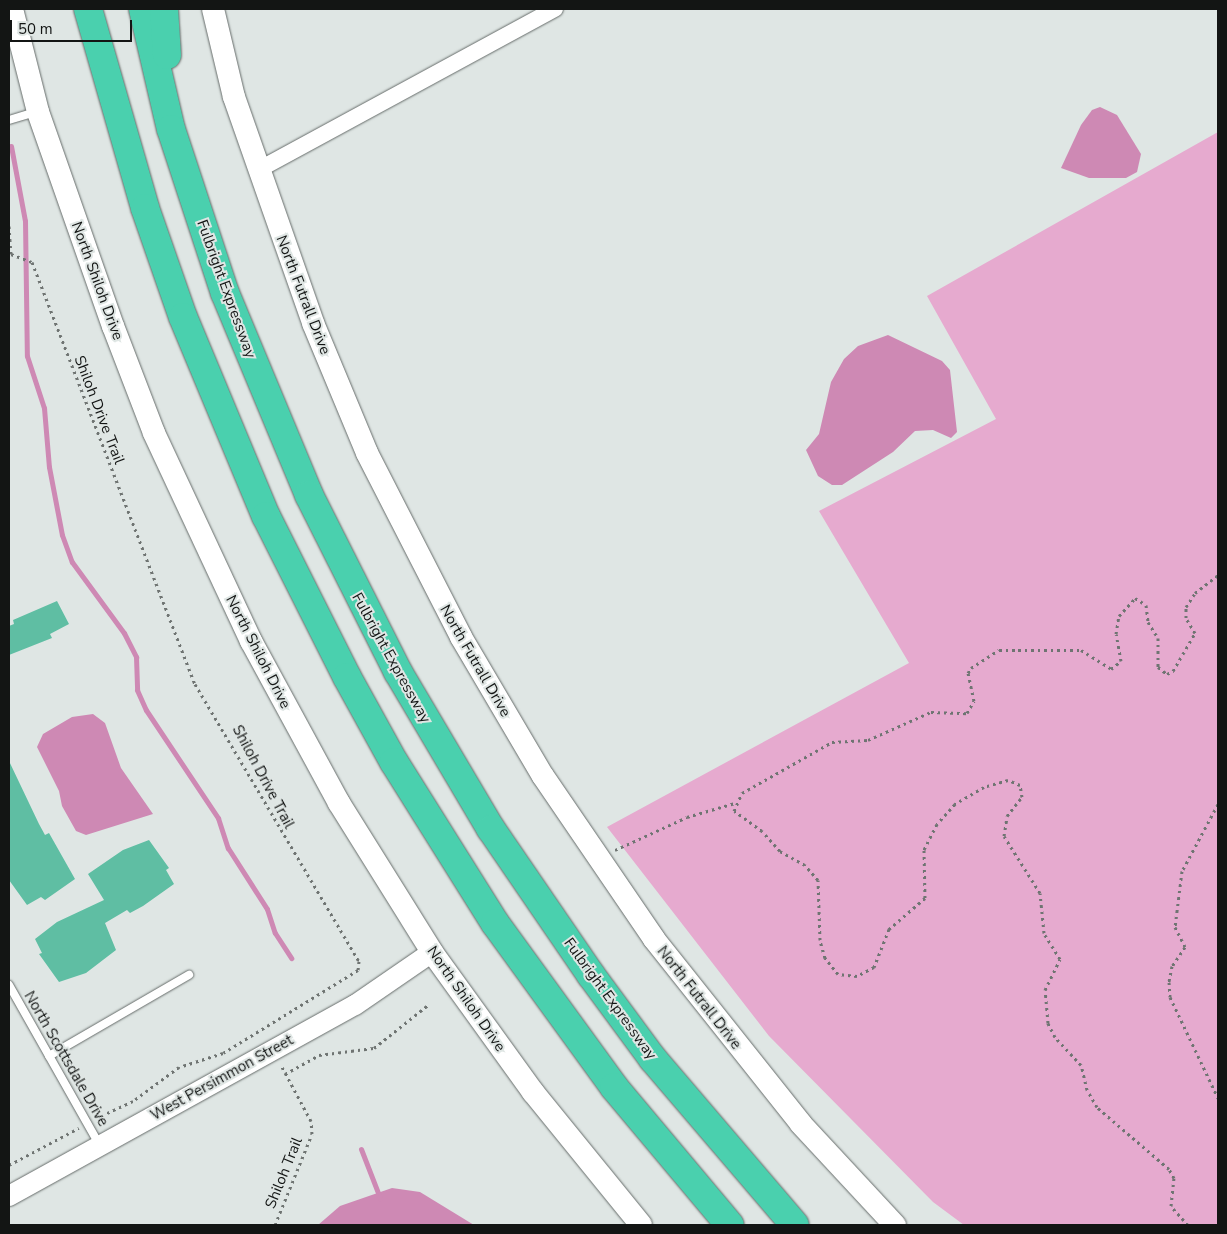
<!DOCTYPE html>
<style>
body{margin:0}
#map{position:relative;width:1227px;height:1234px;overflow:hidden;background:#dfe6e4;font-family:"Nunito Sans",sans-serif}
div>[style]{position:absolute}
.green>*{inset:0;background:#e6aacf}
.water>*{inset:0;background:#ce89b4}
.stream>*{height:5px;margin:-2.5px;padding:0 2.5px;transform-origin:2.5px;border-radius:2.5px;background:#ce89b4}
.building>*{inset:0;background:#5fbea3}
.path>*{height:3px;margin-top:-1.5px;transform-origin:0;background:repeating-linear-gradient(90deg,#6f7472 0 2.5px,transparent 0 6.5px)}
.roads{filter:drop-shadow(0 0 1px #666c6a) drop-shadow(0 0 1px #666c6a)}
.service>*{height:8px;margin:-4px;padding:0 4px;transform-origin:4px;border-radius:4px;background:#fff}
.minor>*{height:16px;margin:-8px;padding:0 8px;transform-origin:8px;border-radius:8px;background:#fff}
.tertiary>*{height:20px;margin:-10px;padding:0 10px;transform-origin:10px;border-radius:10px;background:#fff}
.secondary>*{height:22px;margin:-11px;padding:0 11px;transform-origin:11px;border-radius:11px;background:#fff}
.motorway>*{height:28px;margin:-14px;padding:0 14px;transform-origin:14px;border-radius:14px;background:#4ad0ae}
span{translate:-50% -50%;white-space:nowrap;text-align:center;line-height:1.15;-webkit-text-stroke:4px #dfe6e4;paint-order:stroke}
.street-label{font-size:15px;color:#131514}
.frame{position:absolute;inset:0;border:10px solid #131514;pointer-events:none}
.scale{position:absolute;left:10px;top:20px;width:122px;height:22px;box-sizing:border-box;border:2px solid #131514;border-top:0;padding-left:6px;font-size:15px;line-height:18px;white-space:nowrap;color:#131514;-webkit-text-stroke:4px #dfe6e4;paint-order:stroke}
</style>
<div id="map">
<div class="green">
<div style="clip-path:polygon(1218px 132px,1218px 1225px,964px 1225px,933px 1202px,769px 1036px,607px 827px,909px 663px,819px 511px,996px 419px,927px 296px)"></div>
</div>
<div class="water">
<div style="clip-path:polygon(1100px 107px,1117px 115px,1141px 154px,1137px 172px,1126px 178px,1089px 178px,1061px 168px,1081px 125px,1092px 110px)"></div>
<div style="clip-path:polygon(888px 335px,942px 361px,950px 370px,957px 432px,951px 438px,933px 430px,915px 431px,893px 452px,842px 485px,832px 485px,818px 476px,806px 450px,819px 434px,831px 382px,844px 359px,858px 346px)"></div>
<div style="clip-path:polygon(93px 714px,105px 723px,121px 768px,153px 814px,86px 835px,76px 831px,62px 806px,59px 791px,37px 747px,43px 734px,72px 717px)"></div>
<div style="clip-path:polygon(392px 1188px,420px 1192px,474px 1225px,318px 1225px,340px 1206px)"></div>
</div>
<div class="stream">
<div style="left:11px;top:146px;width:76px;rotate:79.4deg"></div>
<div style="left:25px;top:221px;width:135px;rotate:89.2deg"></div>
<div style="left:27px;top:356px;width:55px;rotate:71.9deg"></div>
<div style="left:44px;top:408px;width:59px;rotate:85.2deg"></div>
<div style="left:49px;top:467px;width:69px;rotate:79.2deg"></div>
<div style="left:62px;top:535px;width:29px;rotate:70deg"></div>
<div style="left:72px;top:562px;width:88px;rotate:53.8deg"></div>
<div style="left:124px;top:633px;width:27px;rotate:63deg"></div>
<div style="left:136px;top:657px;width:33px;rotate:88deg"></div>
<div style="left:137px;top:690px;width:22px;rotate:66deg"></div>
<div style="left:146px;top:710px;width:130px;rotate:56.3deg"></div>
<div style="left:218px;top:818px;width:32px;rotate:72deg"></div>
<div style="left:228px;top:848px;width:72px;rotate:57.4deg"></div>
<div style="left:267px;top:909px;width:25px;rotate:72deg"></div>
<div style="left:275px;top:933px;width:30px;rotate:57deg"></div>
<div style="left:361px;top:1149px;width:53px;rotate:68.8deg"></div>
</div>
<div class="building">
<div style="clip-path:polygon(57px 601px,69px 624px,50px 634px,52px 638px,9px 655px,9px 626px,14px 624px,13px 620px)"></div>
<div style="clip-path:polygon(9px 761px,39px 824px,45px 835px,49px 833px,75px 879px,45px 900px,41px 897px,27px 905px,9px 880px)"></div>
<div style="clip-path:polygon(149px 840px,169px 868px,166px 870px,174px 884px,143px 906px,130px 913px,127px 910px,105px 923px,116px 950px,86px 973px,59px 982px,39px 954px,42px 953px,35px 939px,57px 922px,104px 900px,88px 874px,123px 850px)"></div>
</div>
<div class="path">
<div style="left:9px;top:226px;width:28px;rotate:86deg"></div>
<div style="left:11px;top:254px;width:22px;rotate:21deg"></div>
<div style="left:32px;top:262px;width:452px;rotate:68.9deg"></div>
<div style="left:195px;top:684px;width:322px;rotate:59.4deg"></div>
<div style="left:359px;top:961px;width:9px;rotate:96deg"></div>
<div style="left:358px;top:970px;width:158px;rotate:148.4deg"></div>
<div style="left:223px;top:1053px;width:46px;rotate:162.3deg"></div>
<div style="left:179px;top:1067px;width:57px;rotate:143.5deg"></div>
<div style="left:133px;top:1101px;width:40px;rotate:155deg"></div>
<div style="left:1218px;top:804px;width:76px;rotate:118.2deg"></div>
<div style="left:1182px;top:871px;width:56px;rotate:97.1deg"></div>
<div style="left:1175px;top:927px;width:22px;rotate:63deg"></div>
<div style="left:1185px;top:947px;width:23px;rotate:124deg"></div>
<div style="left:1172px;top:966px;width:16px;rotate:101deg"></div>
<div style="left:1169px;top:982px;width:15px;rotate:86deg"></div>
<div style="left:1170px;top:997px;width:112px;rotate:64.6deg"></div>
<div style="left:615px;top:850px;width:79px;rotate:-24.6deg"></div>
<div style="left:687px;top:817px;width:50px;rotate:-16.3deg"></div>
<div style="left:285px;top:1074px;width:39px;rotate:-29deg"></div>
<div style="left:319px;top:1055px;width:55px;rotate:-7.3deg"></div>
<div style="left:374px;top:1048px;width:69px;rotate:-38.5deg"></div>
<div style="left:9px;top:1165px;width:79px;rotate:-27.9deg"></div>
<div style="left:275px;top:1225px;width:98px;rotate:-67.9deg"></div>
<div style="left:312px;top:1134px;width:13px;rotate:-94deg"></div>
<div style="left:311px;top:1121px;width:64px;rotate:-118.2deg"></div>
<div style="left:1188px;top:1225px;width:25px;rotate:-132deg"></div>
<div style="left:1171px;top:1206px;width:28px;rotate:-84deg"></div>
<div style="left:1174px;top:1178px;width:10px;rotate:-119deg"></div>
<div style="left:1169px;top:1169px;width:95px;rotate:-139.3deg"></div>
<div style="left:1097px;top:1107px;width:20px;rotate:-120deg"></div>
<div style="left:1087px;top:1090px;width:26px;rotate:-103deg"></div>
<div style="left:1081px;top:1065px;width:38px;rotate:-133deg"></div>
<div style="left:1055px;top:1037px;width:16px;rotate:-117deg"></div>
<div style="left:1048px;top:1023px;width:33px;rotate:-95deg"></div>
<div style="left:1045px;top:990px;width:34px;rotate:-64deg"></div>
<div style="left:1060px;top:959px;width:31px;rotate:-122deg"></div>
<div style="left:1044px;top:933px;width:40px;rotate:-95.7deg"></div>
<div style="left:1040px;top:893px;width:67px;rotate:-122.3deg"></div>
<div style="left:1004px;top:836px;width:20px;rotate:-81deg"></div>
<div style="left:1007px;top:816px;width:24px;rotate:-52deg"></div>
<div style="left:1022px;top:797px;width:12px;rotate:-99deg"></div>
<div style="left:1020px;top:785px;width:13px;rotate:-157deg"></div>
<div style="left:1008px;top:780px;width:25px;rotate:164deg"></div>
<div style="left:984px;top:787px;width:34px;rotate:150deg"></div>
<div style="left:955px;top:804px;width:27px;rotate:132deg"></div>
<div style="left:937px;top:824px;width:29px;rotate:117deg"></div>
<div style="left:924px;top:850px;width:48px;rotate:88.8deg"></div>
<div style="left:925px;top:898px;width:48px;rotate:139.3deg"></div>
<div style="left:889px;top:929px;width:41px;rotate:111.5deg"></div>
<div style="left:874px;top:967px;width:19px;rotate:152deg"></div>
<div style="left:857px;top:976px;width:19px;rotate:-174deg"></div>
<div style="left:838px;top:974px;width:21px;rotate:-129deg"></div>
<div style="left:825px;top:958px;width:19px;rotate:-106deg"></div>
<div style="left:820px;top:940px;width:60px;rotate:-91.9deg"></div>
<div style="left:818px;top:880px;width:20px;rotate:-131deg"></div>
<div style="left:805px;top:865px;width:29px;rotate:-151deg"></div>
<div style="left:780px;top:851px;width:27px;rotate:-132deg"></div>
<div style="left:762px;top:831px;width:34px;rotate:-144deg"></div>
<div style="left:734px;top:811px;width:20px;rotate:-66deg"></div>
<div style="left:742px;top:793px;width:103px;rotate:-29.5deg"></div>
<div style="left:832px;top:742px;width:36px;rotate:-3deg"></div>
<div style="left:868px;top:740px;width:69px;rotate:-24deg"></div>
<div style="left:931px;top:712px;width:36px;rotate:2deg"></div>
<div style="left:967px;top:713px;width:14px;rotate:-60deg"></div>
<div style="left:974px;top:701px;width:29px;rotate:-102deg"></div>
<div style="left:968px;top:673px;width:6px;rotate:-59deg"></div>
<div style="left:971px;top:668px;width:33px;rotate:-33deg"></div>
<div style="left:999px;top:650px;width:82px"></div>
<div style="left:1081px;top:650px;width:36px;rotate:32deg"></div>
<div style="left:1111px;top:669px;width:13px;rotate:-39deg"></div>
<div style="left:1121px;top:661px;width:27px;rotate:-100deg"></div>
<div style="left:1116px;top:634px;width:18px;rotate:-81deg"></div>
<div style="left:1119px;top:616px;width:24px;rotate:-48deg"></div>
<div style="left:1135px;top:598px;width:13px;rotate:32deg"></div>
<div style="left:1146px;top:605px;width:17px;rotate:83deg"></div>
<div style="left:1148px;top:622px;width:19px;rotate:58deg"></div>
<div style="left:1158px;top:638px;width:29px;rotate:90deg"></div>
<div style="left:1158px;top:667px;width:11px;rotate:38deg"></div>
<div style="left:1167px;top:674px;width:7px;rotate:-27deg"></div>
<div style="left:1173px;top:671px;width:44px;rotate:-59.9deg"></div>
<div style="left:1195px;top:633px;width:17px;rotate:-121deg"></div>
<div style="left:1186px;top:618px;width:11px;rotate:-90deg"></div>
<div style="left:1186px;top:607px;width:17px;rotate:-57deg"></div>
<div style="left:1195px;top:593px;width:29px;rotate:-38deg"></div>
</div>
<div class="roads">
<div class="service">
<div style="left:9px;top:120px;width:28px;rotate:-17deg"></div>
<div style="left:9px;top:985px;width:183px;rotate:60.5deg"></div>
<div style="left:49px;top:1056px;width:162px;rotate:-30.1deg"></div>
</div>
<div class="minor">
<div style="left:258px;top:170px;width:338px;rotate:-28.5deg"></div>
</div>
<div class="tertiary">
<div style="left:9px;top:1196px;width:395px;rotate:-28.9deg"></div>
<div style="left:355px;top:1005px;width:93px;rotate:-34.5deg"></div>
</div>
<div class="secondary">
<div style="left:12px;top:9px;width:106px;rotate:75.8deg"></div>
<div style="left:38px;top:112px;width:227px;rotate:70.7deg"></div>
<div style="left:113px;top:326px;width:115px;rotate:69deg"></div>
<div style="left:154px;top:433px;width:230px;rotate:65deg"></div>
<div style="left:251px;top:641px;width:184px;rotate:61.5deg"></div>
<div style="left:339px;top:803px;width:176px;rotate:58deg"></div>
<div style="left:432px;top:952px;width:173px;rotate:54.2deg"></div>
<div style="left:533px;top:1092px;width:171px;rotate:50.9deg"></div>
<div style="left:213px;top:9px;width:90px;rotate:76.6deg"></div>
<div style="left:234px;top:97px;width:239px;rotate:70.7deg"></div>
<div style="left:313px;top:323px;width:141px;rotate:67.4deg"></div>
<div style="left:367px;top:453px;width:207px;rotate:62.9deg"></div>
<div style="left:461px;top:637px;width:161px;rotate:59.5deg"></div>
<div style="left:543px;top:776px;width:197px;rotate:55.7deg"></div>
<div style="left:654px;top:939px;width:236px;rotate:51.5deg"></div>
<div style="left:801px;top:1124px;width:138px;rotate:47.1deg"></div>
</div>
<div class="motorway">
<div style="left:88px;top:9px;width:207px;rotate:74deg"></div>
<div style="left:145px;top:208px;width:115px;rotate:70.8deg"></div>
<div style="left:183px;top:317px;width:216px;rotate:67.4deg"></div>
<div style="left:266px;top:516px;width:180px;rotate:63.3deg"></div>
<div style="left:347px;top:677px;width:97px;rotate:61.1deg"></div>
<div style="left:394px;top:762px;width:190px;rotate:57.9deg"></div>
<div style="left:495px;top:923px;width:203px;rotate:54deg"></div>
<div style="left:614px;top:1087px;width:180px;rotate:50deg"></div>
<div style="left:143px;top:9px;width:123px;rotate:76.9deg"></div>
<div style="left:171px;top:129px;width:173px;rotate:71.8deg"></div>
<div style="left:225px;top:293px;width:219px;rotate:67.4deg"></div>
<div style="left:309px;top:495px;width:198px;rotate:63.3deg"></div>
<div style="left:398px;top:672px;width:182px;rotate:59.4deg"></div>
<div style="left:491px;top:829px;width:177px;rotate:55.6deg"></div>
<div style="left:591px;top:975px;width:104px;rotate:53.6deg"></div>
<div style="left:653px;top:1059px;width:218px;rotate:49.5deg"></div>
<div style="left:164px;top:9px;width:46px;rotate:86.3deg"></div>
</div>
</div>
<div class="street-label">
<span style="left:97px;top:281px;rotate:70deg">North Shiloh Drive</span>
<span style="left:226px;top:289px;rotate:70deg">Fulbright Expressway</span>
<span style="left:303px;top:295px;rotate:69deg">North Futrall Drive</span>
<span style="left:99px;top:410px;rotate:69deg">Shiloh Drive Trail</span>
<span style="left:258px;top:652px;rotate:63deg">North Shiloh Drive</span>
<span style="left:391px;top:658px;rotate:61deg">Fulbright Expressway</span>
<span style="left:475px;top:661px;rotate:60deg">North Futrall Drive</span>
<span style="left:263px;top:777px;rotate:62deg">Shiloh Drive Trail</span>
<span style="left:699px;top:998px;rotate:52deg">North Futrall Drive</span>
<span style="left:466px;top:999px;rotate:55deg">North Shiloh Drive</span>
<span style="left:610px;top:999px;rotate:54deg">Fulbright Expressway</span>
<span style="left:66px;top:1059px;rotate:60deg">North Scottsdale Drive</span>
<span style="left:222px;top:1078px;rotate:-29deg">West Persimmon Street</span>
<span style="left:284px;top:1173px;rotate:-68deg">Shiloh Trail</span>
</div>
<div class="frame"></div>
<div class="scale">50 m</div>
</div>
